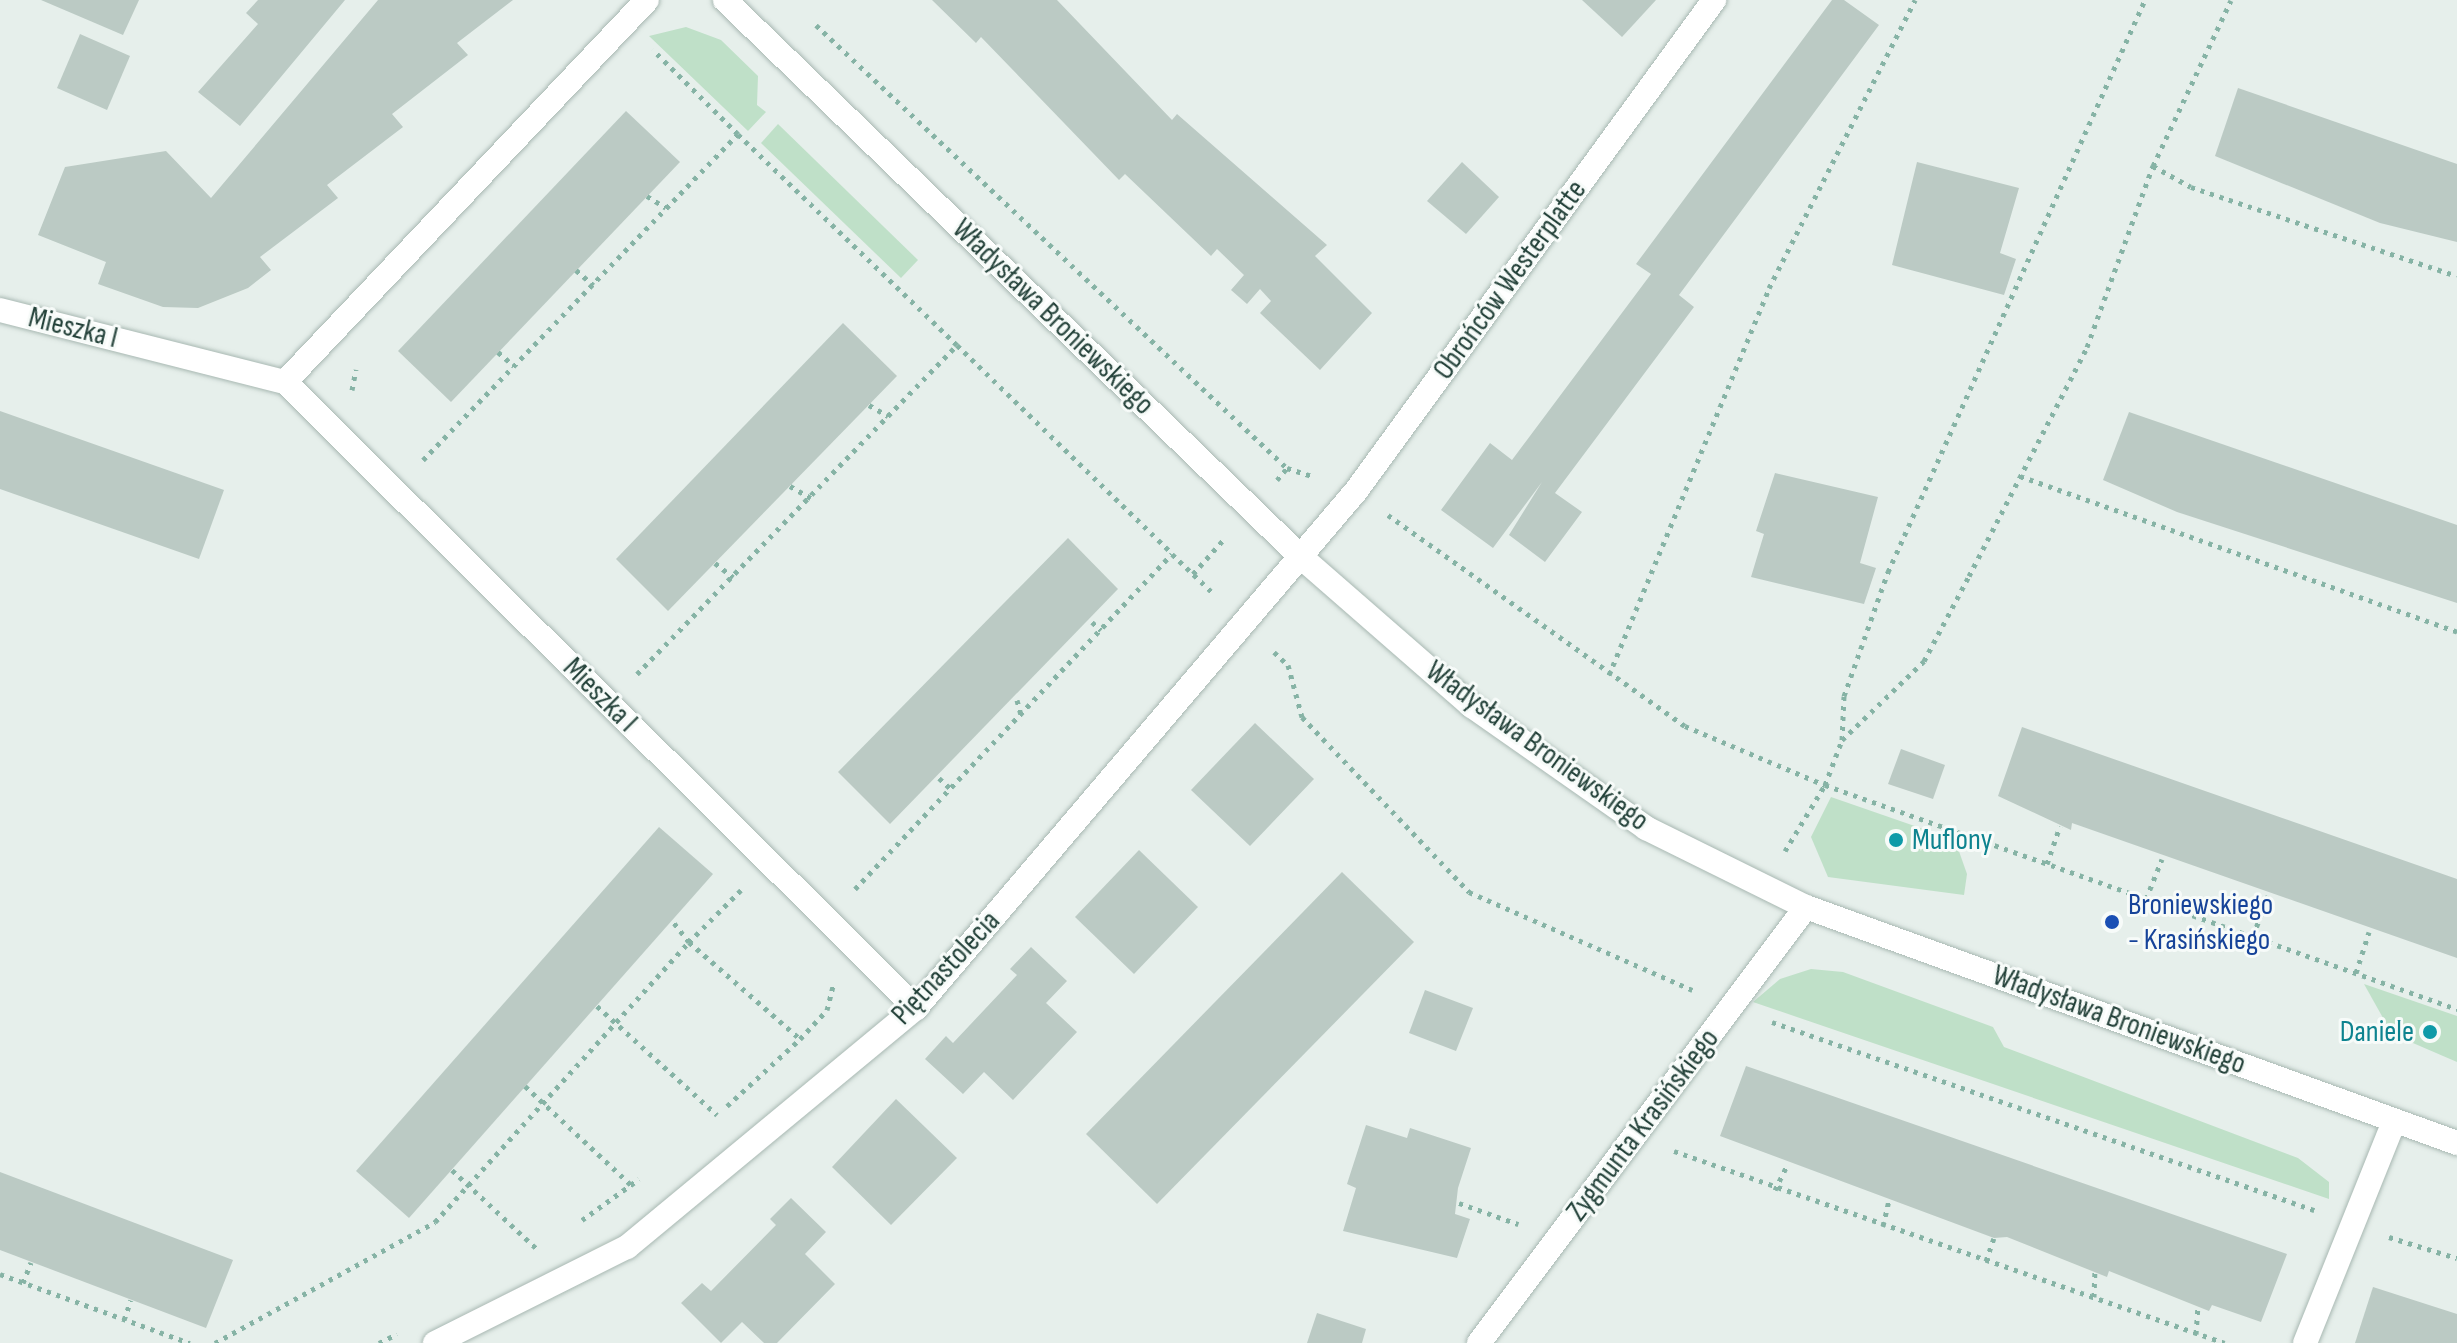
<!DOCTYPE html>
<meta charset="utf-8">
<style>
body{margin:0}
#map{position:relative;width:2457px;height:1343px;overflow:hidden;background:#e6efeb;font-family:"Sofia Sans Condensed",sans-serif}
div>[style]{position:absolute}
.green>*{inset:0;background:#bfe0c8}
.building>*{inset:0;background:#bbcac4}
.path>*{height:5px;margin-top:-2.5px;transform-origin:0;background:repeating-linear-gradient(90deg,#86b3a5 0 4px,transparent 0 10px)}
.roads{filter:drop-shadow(0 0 2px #a8b8b2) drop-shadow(0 0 2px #a8b8b2)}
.street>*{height:24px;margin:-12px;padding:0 12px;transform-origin:12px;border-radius:12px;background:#fff}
.secondary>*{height:24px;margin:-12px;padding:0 12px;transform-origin:12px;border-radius:12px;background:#fff}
.dots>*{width:22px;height:22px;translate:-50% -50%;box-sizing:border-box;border:4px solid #f7fbf9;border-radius:50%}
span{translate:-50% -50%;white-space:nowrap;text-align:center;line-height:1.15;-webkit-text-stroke:6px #f7fbf9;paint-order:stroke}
.street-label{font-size:30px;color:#24423a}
.culture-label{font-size:30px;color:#0d838f}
.left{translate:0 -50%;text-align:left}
.right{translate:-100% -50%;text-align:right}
.transit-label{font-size:30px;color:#164399}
</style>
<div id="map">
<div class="green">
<div style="clip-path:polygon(686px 27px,721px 40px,758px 76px,757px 105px,766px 112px,748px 131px,649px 36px)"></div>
<div style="clip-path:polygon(778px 124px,918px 260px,901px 278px,761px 143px)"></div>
<div style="clip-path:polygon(1831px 797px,1955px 840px,1967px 874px,1964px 895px,1828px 877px,1811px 837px)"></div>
<div style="clip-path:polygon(1811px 969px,1843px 972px,1993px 1027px,2004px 1047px,2298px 1158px,2329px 1182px,2329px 1199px,1753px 1002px,1780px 979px)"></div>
<div style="clip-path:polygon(2364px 984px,2457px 1016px,2457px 1062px,2392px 1034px)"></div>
</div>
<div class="building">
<div style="clip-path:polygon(41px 0,139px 0,123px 35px)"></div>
<div style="clip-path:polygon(258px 0,345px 0,240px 126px,198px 92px,258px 24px,246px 13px)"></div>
<div style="clip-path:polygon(378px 0,513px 0,457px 43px,468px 55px,392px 114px,403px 127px,327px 185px,338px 198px,260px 257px,271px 270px,248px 288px,198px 308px,163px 307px,98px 284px,106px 262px,38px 235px,65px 167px,166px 151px,211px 198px)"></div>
<div style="clip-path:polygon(932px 0,1057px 0,1172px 120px,1177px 114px,1327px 245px,1315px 256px,1372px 313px,1320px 370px,1260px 313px,1271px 301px,1260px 289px,1247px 304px,1231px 290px,1244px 275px,1217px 249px,1211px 256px,1125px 174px,1119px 180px,981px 37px,976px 43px)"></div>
<div style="clip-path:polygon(1582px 0,1656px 0,1622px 37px)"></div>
<div style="clip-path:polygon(1832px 0,1844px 0,1879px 25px,1679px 295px,1694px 307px,1555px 493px,1582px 512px,1545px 562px,1509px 535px,1542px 482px,1493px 548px,1441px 510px,1490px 443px,1512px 460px,1651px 274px,1636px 264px)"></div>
<div style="clip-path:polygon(80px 34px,130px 56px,107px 110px,57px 88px)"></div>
<div style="clip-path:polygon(2238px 88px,2457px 164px,2457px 242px,2380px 223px,2215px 156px)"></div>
<div style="clip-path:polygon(626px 111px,680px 162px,451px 402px,398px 351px)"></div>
<div style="clip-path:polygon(1462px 162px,1499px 197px,1466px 234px,1427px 201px)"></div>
<div style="clip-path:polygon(1917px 162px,2019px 188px,2000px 253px,2016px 259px,2004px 295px,1892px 265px)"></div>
<div style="clip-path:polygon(843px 323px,897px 376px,668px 611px,616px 559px)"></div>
<div style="clip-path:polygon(0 411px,224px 490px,199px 559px,0 489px)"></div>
<div style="clip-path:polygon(2129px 412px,2457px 525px,2457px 603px,2177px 512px,2103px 480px)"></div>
<div style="clip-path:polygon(1775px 473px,1878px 497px,1860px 563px,1876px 568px,1864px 604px,1751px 577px,1764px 534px,1756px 531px)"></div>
<div style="clip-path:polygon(1068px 538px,1118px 589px,890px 824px,838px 772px)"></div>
<div style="clip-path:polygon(1255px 723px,1314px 779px,1250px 846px,1191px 790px)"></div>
<div style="clip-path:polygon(2022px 727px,2457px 879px,2457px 958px,2072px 823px,2071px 830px,1998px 796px)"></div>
<div style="clip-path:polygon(1901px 749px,1945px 765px,1933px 799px,1888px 784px)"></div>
<div style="clip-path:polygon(659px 827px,713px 874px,409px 1218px,356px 1171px)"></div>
<div style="clip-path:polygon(1139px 850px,1198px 907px,1134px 974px,1075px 917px)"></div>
<div style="clip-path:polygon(1342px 872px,1414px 942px,1157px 1204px,1086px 1134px)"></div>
<div style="clip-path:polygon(1031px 947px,1067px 981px,1046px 1003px,1077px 1032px,1013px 1100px,984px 1072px,963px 1094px,925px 1059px,946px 1036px,953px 1043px,1017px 975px,1010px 969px)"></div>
<div style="clip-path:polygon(1425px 990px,1473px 1008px,1456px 1051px,1409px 1033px)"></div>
<div style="clip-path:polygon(1746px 1066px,2287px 1254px,2261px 1322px,2212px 1305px,2209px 1311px,2109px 1271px,2107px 1277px,2007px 1237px,1994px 1238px,1720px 1136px)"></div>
<div style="clip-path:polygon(896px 1099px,957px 1158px,891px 1225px,832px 1167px)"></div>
<div style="clip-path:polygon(1366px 1125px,1407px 1138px,1410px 1128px,1471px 1148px,1458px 1188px,1455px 1214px,1470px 1219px,1457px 1258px,1343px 1231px,1356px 1188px,1347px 1184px)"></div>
<div style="clip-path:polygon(0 1172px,233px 1260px,206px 1328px,0 1250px)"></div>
<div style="clip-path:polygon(791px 1198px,826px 1232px,805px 1254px,835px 1284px,777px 1343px,764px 1343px,742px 1322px,721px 1343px,681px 1303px,702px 1283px,711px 1291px,776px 1225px,770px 1219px)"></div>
<div style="clip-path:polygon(2373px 1287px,2457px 1314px,2457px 1343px,2355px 1343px)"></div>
<div style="clip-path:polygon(1317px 1313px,1366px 1329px,1362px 1343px,1307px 1343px)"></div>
</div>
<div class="path">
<div style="left:816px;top:25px;width:647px;rotate:43.25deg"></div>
<div style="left:2153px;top:166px;width:43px;rotate:28.9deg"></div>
<div style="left:2191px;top:187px;width:280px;rotate:18.5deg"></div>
<div style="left:647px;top:196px;width:22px;rotate:32deg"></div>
<div style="left:576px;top:270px;width:23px;rotate:41deg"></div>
<div style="left:957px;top:345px;width:299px;rotate:44.1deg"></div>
<div style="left:498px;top:352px;width:21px;rotate:41deg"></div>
<div style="left:352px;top:390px;width:21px;rotate:-79deg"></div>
<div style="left:869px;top:405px;width:22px;rotate:30deg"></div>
<div style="left:423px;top:460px;width:453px;rotate:-46deg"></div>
<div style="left:738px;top:134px;width:120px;rotate:-135.3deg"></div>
<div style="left:2020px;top:476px;width:464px;rotate:19.6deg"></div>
<div style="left:1277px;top:480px;width:16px;rotate:-50deg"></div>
<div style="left:1287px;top:468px;width:29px;rotate:18deg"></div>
<div style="left:790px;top:486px;width:24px;rotate:30deg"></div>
<div style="left:1388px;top:515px;width:364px;rotate:35.4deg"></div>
<div style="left:1685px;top:726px;width:152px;rotate:22.9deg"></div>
<div style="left:1825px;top:785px;width:671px;rotate:19.52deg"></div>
<div style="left:715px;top:563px;width:23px;rotate:38deg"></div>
<div style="left:1193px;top:574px;width:48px;rotate:-48.4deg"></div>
<div style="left:1092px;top:622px;width:12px;rotate:42deg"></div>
<div style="left:1274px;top:652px;width:19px;rotate:43deg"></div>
<div style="left:1288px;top:665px;width:54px;rotate:74.9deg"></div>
<div style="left:1302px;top:717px;width:242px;rotate:46.3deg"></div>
<div style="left:1469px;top:892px;width:244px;rotate:23.7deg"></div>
<div style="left:637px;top:674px;width:459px;rotate:-45.8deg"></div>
<div style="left:957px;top:345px;width:304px;rotate:-136.1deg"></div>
<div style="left:1609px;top:675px;width:419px;rotate:-67.5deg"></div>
<div style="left:1769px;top:288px;width:323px;rotate:-63.1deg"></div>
<div style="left:1017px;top:700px;width:16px;rotate:75deg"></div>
<div style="left:1842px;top:740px;width:114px;rotate:-43.9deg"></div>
<div style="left:1924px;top:661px;width:96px;rotate:-62.1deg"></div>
<div style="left:1969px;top:576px;width:258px;rotate:-62.7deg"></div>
<div style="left:2087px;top:347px;width:193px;rotate:-70deg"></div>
<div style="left:2153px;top:166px;width:183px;rotate:-64.8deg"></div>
<div style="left:939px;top:778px;width:16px;rotate:43deg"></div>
<div style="left:1785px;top:851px;width:77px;rotate:-58.8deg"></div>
<div style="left:1825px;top:785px;width:48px;rotate:-69.3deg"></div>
<div style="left:1842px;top:740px;width:44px;rotate:-87.4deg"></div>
<div style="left:1844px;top:696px;width:132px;rotate:-70.5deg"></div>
<div style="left:1888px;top:572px;width:627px;rotate:-65.81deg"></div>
<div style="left:2047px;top:864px;width:40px;rotate:-71.1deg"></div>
<div style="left:855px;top:889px;width:461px;rotate:-46.6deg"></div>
<div style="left:1172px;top:554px;width:59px;rotate:43.6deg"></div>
<div style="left:741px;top:890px;width:74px;rotate:135deg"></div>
<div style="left:689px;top:942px;width:147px;rotate:41.1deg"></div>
<div style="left:800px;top:1039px;width:40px;rotate:-47deg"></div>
<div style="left:827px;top:1010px;width:25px;rotate:-76deg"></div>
<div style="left:2146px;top:899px;width:43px;rotate:-68.2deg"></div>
<div style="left:2253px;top:936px;width:43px;rotate:-69.4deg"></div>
<div style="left:2356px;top:973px;width:43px;rotate:-72.4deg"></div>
<div style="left:597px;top:1006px;width:162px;rotate:42.2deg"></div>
<div style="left:1772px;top:1022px;width:574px;rotate:19.13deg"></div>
<div style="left:525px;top:1086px;width:145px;rotate:43deg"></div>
<div style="left:727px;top:1106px;width:99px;rotate:-42.5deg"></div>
<div style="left:1674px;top:1151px;width:583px;rotate:19.21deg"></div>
<div style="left:452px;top:1170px;width:115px;rotate:42.9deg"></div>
<div style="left:1775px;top:1190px;width:28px;rotate:-64deg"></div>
<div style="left:1459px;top:1203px;width:63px;rotate:19.6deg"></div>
<div style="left:582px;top:1220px;width:70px;rotate:-35.7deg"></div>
<div style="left:1883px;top:1226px;width:28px;rotate:-77deg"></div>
<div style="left:2389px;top:1237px;width:71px;rotate:17.2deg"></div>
<div style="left:1986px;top:1261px;width:24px;rotate:-71deg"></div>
<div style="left:0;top:1274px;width:202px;rotate:20deg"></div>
<div style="left:23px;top:1283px;width:22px;rotate:-69deg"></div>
<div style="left:2094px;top:1297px;width:25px;rotate:-88deg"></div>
<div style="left:124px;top:1320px;width:21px;rotate:-71deg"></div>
<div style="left:2196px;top:1334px;width:27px;rotate:-86deg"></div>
<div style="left:215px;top:1343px;width:251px;rotate:-28.8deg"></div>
<div style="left:435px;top:1222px;width:378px;rotate:-47.8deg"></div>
<div style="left:689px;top:942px;width:28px;rotate:-128deg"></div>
<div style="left:379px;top:1343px;width:20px;rotate:-27deg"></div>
</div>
<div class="roads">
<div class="street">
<div style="left:0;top:310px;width:294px;rotate:14.2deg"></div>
<div style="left:285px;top:382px;width:889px;rotate:44.77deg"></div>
<div style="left:285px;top:382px;width:526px;rotate:-46.54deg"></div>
<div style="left:435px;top:1343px;width:215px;rotate:-26.6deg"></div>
<div style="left:627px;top:1247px;width:375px;rotate:-39.6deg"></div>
<div style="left:916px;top:1008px;width:679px;rotate:-49.6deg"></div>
<div style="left:1356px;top:491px;width:608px;rotate:-53.9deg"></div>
<div style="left:1479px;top:1343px;width:545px;rotate:-53.13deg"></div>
<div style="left:2305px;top:1343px;width:238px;rotate:-68.1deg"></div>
</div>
<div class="secondary">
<div style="left:725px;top:0;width:801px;rotate:44.04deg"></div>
<div style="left:1301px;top:557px;width:227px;rotate:41.1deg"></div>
<div style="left:1472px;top:706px;width:213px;rotate:35deg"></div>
<div style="left:1646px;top:828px;width:178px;rotate:26.3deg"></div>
<div style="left:1806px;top:907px;width:692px;rotate:19.93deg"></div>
</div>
</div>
<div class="dots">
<div style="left:1896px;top:840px;background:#0f9aa8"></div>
<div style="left:2112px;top:922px;background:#1a4fb4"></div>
<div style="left:2430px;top:1032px;background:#0f9aa8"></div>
</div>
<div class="street-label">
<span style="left:1510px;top:280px;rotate:-54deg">Obrońców Westerplatte</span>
<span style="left:1053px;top:317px;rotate:44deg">Władysława Broniewskiego</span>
<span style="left:73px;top:328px;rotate:14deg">Mieszka I</span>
<span style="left:600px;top:695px;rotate:45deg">Mieszka I</span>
<span style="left:1537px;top:746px;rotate:36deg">Władysława Broniewskiego</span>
<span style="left:946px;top:968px;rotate:-47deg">Piętnastolecia</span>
<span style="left:2119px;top:1020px;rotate:20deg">Władysława Broniewskiego</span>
<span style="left:1643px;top:1125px;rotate:-53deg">Zygmunta Krasińskiego</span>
</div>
<div class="culture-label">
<span class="left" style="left:1912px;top:840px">Muflony</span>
<span class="right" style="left:2414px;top:1032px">Daniele</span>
</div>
<div class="transit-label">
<span class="left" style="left:2128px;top:922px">Broniewskiego<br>- Krasińskiego</span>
</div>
</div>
